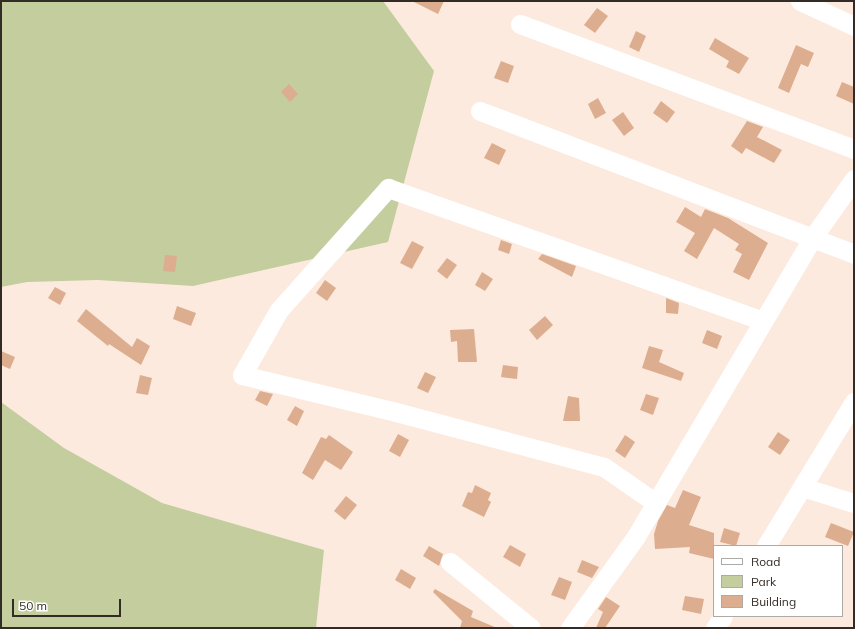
<!DOCTYPE html>
<style>
body{margin:0}
#map{position:relative;width:855px;height:629px;overflow:hidden;background:#fdeade;font-family:Mulish,sans-serif}
div>[style]{position:absolute}
.green>*{inset:0;background:#c3cd9e}
.building>*{inset:0;background:#ddad8f}
.minor>*{height:19px;margin:-9.5px;padding:0 9.5px;transform-origin:9.5px;border-radius:9.5px;background:#fff}
span{translate:-50% -50%;white-space:nowrap;text-align:center;line-height:1.15;-webkit-text-stroke:3.5px #fff;paint-order:stroke}
.frame{position:absolute;inset:0;border:2px solid #322b26;pointer-events:none}
.legend{position:absolute;left:713px;top:545px;width:130px;height:72px;box-sizing:border-box;background:#fff;border:1px solid #adaaa8;margin:0;padding:5px 7px;list-style:none;font-size:12px;color:#322b26}
.legend li{display:flex;align-items:center;gap:8px;height:20px}
.legend b{width:20px;border:1px solid #adaaa8}
.scale{position:absolute;left:12px;top:599px;width:109px;height:18px;box-sizing:border-box;border:2px solid #322b26;border-top:0;padding-left:5px;font-size:12px;line-height:14px;white-space:nowrap;color:#322b26;-webkit-text-stroke:3px #fff;paint-order:stroke}
</style>
<div id="map">
<div class="green">
<div style="clip-path:polygon(1px 1px,383px 1px,434px 71px,388px 242px,193px 286px,98px 280px,27px 282px,1px 287px)"></div>
<div style="clip-path:polygon(1px 402px,64px 448px,162px 503px,324px 550px,316px 628px,1px 628px)"></div>
</div>
<div class="building">
<div style="clip-path:polygon(412px 1px,444px 1px,438px 14px)"></div>
<div style="clip-path:polygon(597px 8px,608px 16px,595px 33px,584px 25px)"></div>
<div style="clip-path:polygon(636px 31px,646px 36px,639px 52px,629px 47px)"></div>
<div style="clip-path:polygon(715px 38px,749px 58px,739px 74px,726px 67px,729px 61px,709px 49px)"></div>
<div style="clip-path:polygon(796px 45px,814px 53px,808px 67px,801px 64px,789px 93px,778px 88px)"></div>
<div style="clip-path:polygon(501px 61px,514px 66px,508px 83px,494px 78px)"></div>
<div style="clip-path:polygon(842px 82px,854px 87px,854px 104px,836px 96px)"></div>
<div style="clip-path:polygon(289px 84px,298px 94px,290px 102px,281px 92px)"></div>
<div style="clip-path:polygon(598px 98px,606px 113px,595px 119px,588px 104px)"></div>
<div style="clip-path:polygon(661px 101px,675px 112px,667px 123px,653px 113px)"></div>
<div style="clip-path:polygon(623px 112px,634px 128px,624px 136px,612px 120px)"></div>
<div style="clip-path:polygon(747px 121px,763px 127px,757px 137px,782px 150px,774px 163px,746px 148px,742px 154px,731px 146px)"></div>
<div style="clip-path:polygon(492px 143px,506px 150px,499px 165px,484px 158px)"></div>
<div style="clip-path:polygon(685px 207px,701px 217px,705px 209px,728px 218px,768px 243px,749px 280px,733px 272px,742px 254px,735px 250px,739px 244px,714px 228px,697px 259px,684px 251px,695px 233px,676px 222px)"></div>
<div style="clip-path:polygon(501px 240px,512px 244px,509px 254px,498px 250px)"></div>
<div style="clip-path:polygon(412px 241px,424px 247px,412px 269px,400px 263px)"></div>
<div style="clip-path:polygon(542px 254px,576px 266px,572px 277px,538px 259px)"></div>
<div style="clip-path:polygon(165px 255px,177px 256px,175px 272px,163px 271px)"></div>
<div style="clip-path:polygon(447px 258px,457px 265px,447px 279px,437px 271px)"></div>
<div style="clip-path:polygon(482px 272px,493px 279px,485px 291px,475px 285px)"></div>
<div style="clip-path:polygon(325px 280px,336px 288px,327px 301px,316px 293px)"></div>
<div style="clip-path:polygon(55px 287px,66px 293px,60px 305px,48px 298px)"></div>
<div style="clip-path:polygon(666px 298px,679px 303px,678px 314px,666px 313px)"></div>
<div style="clip-path:polygon(177px 306px,196px 313px,191px 326px,173px 319px)"></div>
<div style="clip-path:polygon(86px 309px,132px 347px,137px 338px,150px 346px,141px 365px,109px 344px,108px 346px,77px 321px)"></div>
<div style="clip-path:polygon(545px 316px,553px 325px,537px 340px,529px 330px)"></div>
<div style="clip-path:polygon(474px 329px,477px 362px,458px 362px,457px 341px,451px 342px,450px 330px)"></div>
<div style="clip-path:polygon(707px 330px,722px 336px,717px 349px,702px 343px)"></div>
<div style="clip-path:polygon(649px 346px,663px 350px,659px 362px,684px 373px,681px 381px,642px 368px)"></div>
<div style="clip-path:polygon(1px 351px,15px 357px,10px 369px,1px 365px)"></div>
<div style="clip-path:polygon(503px 365px,518px 367px,517px 379px,501px 377px)"></div>
<div style="clip-path:polygon(425px 372px,436px 377px,428px 393px,417px 388px)"></div>
<div style="clip-path:polygon(140px 375px,152px 378px,148px 395px,136px 393px)"></div>
<div style="clip-path:polygon(260px 391px,273px 394px,267px 406px,255px 400px)"></div>
<div style="clip-path:polygon(646px 394px,659px 398px,653px 415px,640px 410px)"></div>
<div style="clip-path:polygon(568px 396px,579px 398px,580px 421px,563px 421px)"></div>
<div style="clip-path:polygon(295px 406px,304px 411px,297px 426px,287px 420px)"></div>
<div style="clip-path:polygon(778px 432px,790px 440px,780px 455px,768px 447px)"></div>
<div style="clip-path:polygon(398px 434px,409px 440px,400px 457px,389px 451px)"></div>
<div style="clip-path:polygon(329px 435px,353px 452px,341px 470px,325px 460px,313px 480px,302px 473px,321px 437px,326px 439px)"></div>
<div style="clip-path:polygon(625px 435px,635px 442px,625px 458px,615px 451px)"></div>
<div style="clip-path:polygon(475px 485px,491px 493px,488px 500px,491px 502px,484px 517px,462px 506px,468px 492px,472px 493px)"></div>
<div style="clip-path:polygon(683px 490px,701px 497px,689px 525px,714px 533px,714px 559px,689px 553px,690px 547px,655px 549px,654px 534px,658px 521px,667px 505px,675px 508px)"></div>
<div style="clip-path:polygon(346px 496px,357px 505px,345px 520px,334px 511px)"></div>
<div style="clip-path:polygon(831px 523px,854px 532px,848px 546px,825px 537px)"></div>
<div style="clip-path:polygon(724px 528px,740px 533px,736px 546px,720px 542px)"></div>
<div style="clip-path:polygon(510px 545px,526px 554px,520px 567px,503px 557px)"></div>
<div style="clip-path:polygon(429px 546px,443px 554px,439px 566px,423px 556px)"></div>
<div style="clip-path:polygon(582px 560px,599px 567px,592px 578px,577px 572px)"></div>
<div style="clip-path:polygon(401px 569px,416px 578px,410px 589px,395px 580px)"></div>
<div style="clip-path:polygon(559px 577px,572px 582px,565px 600px,551px 595px)"></div>
<div style="clip-path:polygon(435px 589px,473px 611px,471px 617px,497px 628px,460px 628px,462px 621px,433px 592px)"></div>
<div style="clip-path:polygon(685px 596px,704px 599px,701px 614px,682px 610px)"></div>
<div style="clip-path:polygon(606px 597px,620px 606px,605px 628px,596px 628px,603px 612px,598px 609px)"></div>
</div>
<div class="minor">
<div style="left:800px;top:1px;width:60px;rotate:24.8deg"></div>
<div style="left:520px;top:24px;width:357px;rotate:20.5deg"></div>
<div style="left:480px;top:111px;width:400px;rotate:20.9deg"></div>
<div style="left:802px;top:487px;width:54px;rotate:17.1deg"></div>
<div style="left:656px;top:503px;width:63px;rotate:-145.3deg"></div>
<div style="left:604px;top:467px;width:223px;rotate:-165.2deg"></div>
<div style="left:388px;top:410px;width:150px;rotate:-166.5deg"></div>
<div style="left:242px;top:375px;width:75px;rotate:-60.4deg"></div>
<div style="left:279px;top:310px;width:164px;rotate:-48.2deg"></div>
<div style="left:388px;top:188px;width:398px;rotate:19.5deg"></div>
<div style="left:766px;top:546px;width:169px;rotate:-58.6deg"></div>
<div style="left:450px;top:562px;width:104px;rotate:39.2deg"></div>
<div style="left:570px;top:628px;width:111px;rotate:-54.2deg"></div>
<div style="left:635px;top:538px;width:350px;rotate:-59.4deg"></div>
<div style="left:813px;top:237px;width:71px;rotate:-54.7deg"></div>
<div style="left:715px;top:628px;width:14px;rotate:-56deg"></div>
</div>
<div class="frame"></div>
<ul class="legend">
<li><b style="height:5px;background:#fff"></b>Road</li>
<li><b style="height:11px;background:#c3cd9e"></b>Park</li>
<li><b style="height:11px;background:#ddad8f"></b>Building</li>
</ul>
<div class="scale">50 m</div>
</div>
